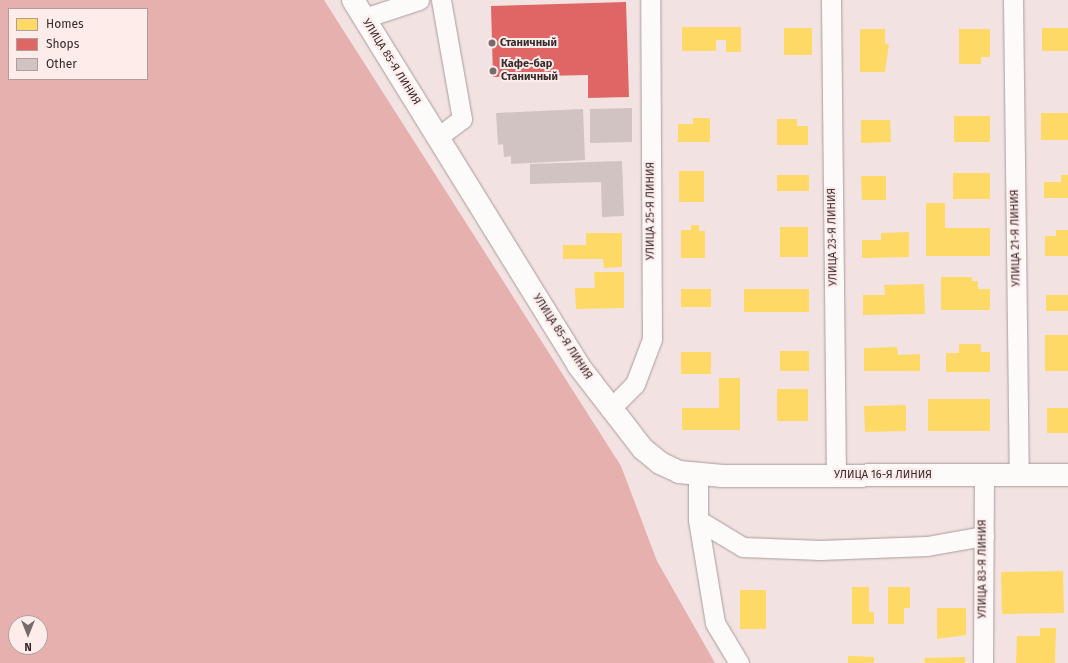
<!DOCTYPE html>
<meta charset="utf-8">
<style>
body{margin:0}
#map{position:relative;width:1068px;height:663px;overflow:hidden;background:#f2e2e1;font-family:"Fira Sans",sans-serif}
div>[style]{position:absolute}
.forest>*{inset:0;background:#e6b0ae}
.homes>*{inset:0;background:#ffd966}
.shops>*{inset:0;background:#e06666}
.building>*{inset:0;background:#d0c3c2}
.roads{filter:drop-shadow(0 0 1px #a99d9c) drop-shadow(0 0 1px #a99d9c)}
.minor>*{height:19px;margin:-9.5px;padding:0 9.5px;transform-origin:9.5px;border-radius:9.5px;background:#fdfbfa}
.major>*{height:22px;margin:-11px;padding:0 11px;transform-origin:11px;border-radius:11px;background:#fdfbfa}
.dots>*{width:11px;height:11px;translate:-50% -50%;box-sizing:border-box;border:2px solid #feeceb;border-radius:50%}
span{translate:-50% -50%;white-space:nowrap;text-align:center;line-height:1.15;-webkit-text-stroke:4px #feeceb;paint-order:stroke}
.poi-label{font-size:11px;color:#362b2b;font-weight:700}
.left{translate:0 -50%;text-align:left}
.street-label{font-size:11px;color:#362b2b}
.legend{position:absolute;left:8px;top:8px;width:140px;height:72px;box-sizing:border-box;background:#feeceb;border:1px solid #ae9f9e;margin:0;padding:5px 7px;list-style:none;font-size:12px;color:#362b2b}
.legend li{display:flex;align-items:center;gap:8px;height:20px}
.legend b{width:20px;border:1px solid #ae9f9e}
.north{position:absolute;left:8px;top:615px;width:40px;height:40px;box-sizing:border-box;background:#feeceb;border:1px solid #ae9f9e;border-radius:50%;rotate:180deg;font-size:11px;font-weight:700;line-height:16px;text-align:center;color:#362b2b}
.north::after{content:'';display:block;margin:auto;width:14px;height:18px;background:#786b6b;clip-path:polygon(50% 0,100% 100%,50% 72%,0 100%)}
</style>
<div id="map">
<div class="forest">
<div style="clip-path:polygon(evenodd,0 0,324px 0,621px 466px,657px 561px,715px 663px,0 663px,0 0,9px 9px,147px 9px,147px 79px,9px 79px,9px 9px,0 0,16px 623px,40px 623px,40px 647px,16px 647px,16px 623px)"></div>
</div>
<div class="homes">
<div style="clip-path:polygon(682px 27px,741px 27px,741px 52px,726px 52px,726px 40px,716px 40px,716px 51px,682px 51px)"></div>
<div style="clip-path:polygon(784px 28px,812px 28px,812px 55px,784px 55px)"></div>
<div style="clip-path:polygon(1042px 28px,1068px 28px,1068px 51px,1042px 51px)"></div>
<div style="clip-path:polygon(860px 29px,885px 29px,885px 44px,889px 44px,885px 72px,860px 72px)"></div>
<div style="clip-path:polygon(959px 29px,990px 29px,990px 57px,981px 57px,981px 64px,959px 64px)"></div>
<div style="clip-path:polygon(1041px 113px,1068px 113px,1068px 140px,1041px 140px)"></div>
<div style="clip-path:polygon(954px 116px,990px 116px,990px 142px,954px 142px)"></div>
<div style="clip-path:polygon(693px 118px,710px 118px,710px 142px,678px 142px,678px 124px,693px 124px)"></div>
<div style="clip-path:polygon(777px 119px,797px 119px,797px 126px,808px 126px,808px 145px,777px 145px)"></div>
<div style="clip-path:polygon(861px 120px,890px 120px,891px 142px,861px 143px)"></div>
<div style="clip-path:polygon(679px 171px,704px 171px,704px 202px,679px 202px)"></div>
<div style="clip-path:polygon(953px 173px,990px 173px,990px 199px,953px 199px)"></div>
<div style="clip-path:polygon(777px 175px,809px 175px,809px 191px,777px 191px)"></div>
<div style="clip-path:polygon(1061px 175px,1068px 175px,1068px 198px,1044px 198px,1044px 182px,1061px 182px)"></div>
<div style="clip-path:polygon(861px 176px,886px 176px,886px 200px,862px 200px)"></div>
<div style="clip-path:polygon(926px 203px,945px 203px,945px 228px,990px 228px,990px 256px,926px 256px)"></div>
<div style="clip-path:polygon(691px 225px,699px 225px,699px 231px,705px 231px,705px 258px,681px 258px,681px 230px,691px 230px)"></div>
<div style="clip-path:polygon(780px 227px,808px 227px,808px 257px,780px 257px)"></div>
<div style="clip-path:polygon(1056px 230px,1068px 230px,1068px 256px,1045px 256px,1045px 236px,1056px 236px)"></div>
<div style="clip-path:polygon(909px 232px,909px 257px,862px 258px,862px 240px,881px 240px,881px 233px)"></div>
<div style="clip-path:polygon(586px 233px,622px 233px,622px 267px,604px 268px,603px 259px,563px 259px,563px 245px,586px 245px)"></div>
<div style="clip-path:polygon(594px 272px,624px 272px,624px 308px,576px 309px,575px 288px,595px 288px)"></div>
<div style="clip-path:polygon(941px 277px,972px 277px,972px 281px,978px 281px,978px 289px,990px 289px,990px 310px,941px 310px)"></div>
<div style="clip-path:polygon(924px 284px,925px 314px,863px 315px,863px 295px,885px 295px,884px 285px)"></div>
<div style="clip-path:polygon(681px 289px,711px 289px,711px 307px,681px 307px)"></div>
<div style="clip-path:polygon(744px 289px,809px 289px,809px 312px,744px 312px)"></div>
<div style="clip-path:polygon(1046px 295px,1068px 295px,1068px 311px,1046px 311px)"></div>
<div style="clip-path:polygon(1045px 335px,1068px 335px,1068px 371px,1045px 371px)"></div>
<div style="clip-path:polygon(959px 344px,981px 344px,981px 352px,990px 352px,990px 372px,946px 372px,946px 353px,959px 353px)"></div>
<div style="clip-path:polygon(897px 347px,898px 355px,920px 354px,920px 371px,864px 371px,864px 348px)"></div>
<div style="clip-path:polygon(780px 351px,809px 351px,809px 371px,780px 371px)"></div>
<div style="clip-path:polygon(681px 352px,711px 352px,711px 374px,681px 374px)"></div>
<div style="clip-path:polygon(719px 378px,740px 378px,740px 430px,682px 430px,682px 408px,719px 408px)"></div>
<div style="clip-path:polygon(777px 389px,808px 389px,808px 421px,777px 421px)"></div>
<div style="clip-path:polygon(928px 399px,990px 399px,990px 431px,928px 431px)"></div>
<div style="clip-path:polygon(906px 405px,906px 431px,865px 432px,864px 406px)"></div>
<div style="clip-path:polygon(1047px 408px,1068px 408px,1068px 433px,1047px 433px)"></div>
<div style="clip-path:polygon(1063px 571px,1064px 613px,1002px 614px,1001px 572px)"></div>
<div style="clip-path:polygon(852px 587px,869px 587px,869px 612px,874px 612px,874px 624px,852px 624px)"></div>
<div style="clip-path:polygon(888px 587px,910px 587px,910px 608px,904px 608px,904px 624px,888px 624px)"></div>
<div style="clip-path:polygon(740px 590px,766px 590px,766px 629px,740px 629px)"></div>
<div style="clip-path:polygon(937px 608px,966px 608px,966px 635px,937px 639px)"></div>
<div style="clip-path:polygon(1040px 628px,1056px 628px,1055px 663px,1016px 663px,1017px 636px,1040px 636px)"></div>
<div style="clip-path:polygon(848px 656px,874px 657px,874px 663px,848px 663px)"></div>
<div style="clip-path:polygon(965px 657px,965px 663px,925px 663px,924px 658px)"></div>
</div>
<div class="shops">
<div style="clip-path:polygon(626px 2px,629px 97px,588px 98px,588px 75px,493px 77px,491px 6px)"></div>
</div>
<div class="building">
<div style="clip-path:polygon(632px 108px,632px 142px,590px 143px,590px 109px)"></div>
<div style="clip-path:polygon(583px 109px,585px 160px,511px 164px,511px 156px,504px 157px,503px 144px,498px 145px,496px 113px)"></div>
<div style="clip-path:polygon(622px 161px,624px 216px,602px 217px,601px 182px,530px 184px,530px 164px)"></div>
</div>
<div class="roads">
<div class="minor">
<div style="left:831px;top:0;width:474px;rotate:89.4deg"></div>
<div style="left:1013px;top:0;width:475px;rotate:89.3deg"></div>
<div style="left:364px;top:18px;width:58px;rotate:-18.1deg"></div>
<div style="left:438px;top:137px;width:30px;rotate:-37deg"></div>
<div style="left:462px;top:119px;width:121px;rotate:-100deg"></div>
<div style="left:610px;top:409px;width:35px;rotate:-45deg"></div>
<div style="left:635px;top:384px;width:48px;rotate:-69.3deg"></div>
<div style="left:652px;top:339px;width:339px;rotate:-90.3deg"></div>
<div style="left:698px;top:474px;width:46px;rotate:90deg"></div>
<div style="left:698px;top:520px;width:104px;rotate:80.6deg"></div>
<div style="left:715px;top:623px;width:47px;rotate:59deg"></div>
<div style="left:698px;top:520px;width:52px;rotate:31deg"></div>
<div style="left:743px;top:547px;width:77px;rotate:2.2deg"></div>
<div style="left:820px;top:550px;width:107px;rotate:-2.1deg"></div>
<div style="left:927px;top:546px;width:58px;rotate:-10deg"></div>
<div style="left:983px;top:663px;width:188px;rotate:-89.7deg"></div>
</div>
<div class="major">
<div style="left:353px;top:0;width:429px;rotate:58.3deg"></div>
<div style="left:578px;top:365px;width:106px;rotate:52.3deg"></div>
<div style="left:643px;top:449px;width:22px;rotate:39deg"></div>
<div style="left:660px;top:463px;width:21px;rotate:25deg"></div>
<div style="left:679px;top:472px;width:44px;rotate:5.2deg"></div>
<div style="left:723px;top:476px;width:345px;rotate:-0.2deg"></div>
</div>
</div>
<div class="dots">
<div style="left:492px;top:43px;background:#786b6b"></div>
<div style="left:493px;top:71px;background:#786b6b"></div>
</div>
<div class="poi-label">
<span class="left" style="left:500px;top:43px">Станичный</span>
<span class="left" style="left:501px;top:71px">Кафе-бар<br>Станичный</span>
</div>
<div class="street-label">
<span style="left:391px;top:62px;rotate:58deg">УЛИЦА 85-Я ЛИНИЯ</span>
<span style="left:651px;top:211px;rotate:-90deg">УЛИЦА 25-Я ЛИНИЯ</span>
<span style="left:833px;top:237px;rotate:-91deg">УЛИЦА 23-Я ЛИНИЯ</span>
<span style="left:1016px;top:238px;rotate:-91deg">УЛИЦА 21-Я ЛИНИЯ</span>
<span style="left:562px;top:337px;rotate:57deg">УЛИЦА 85-Я ЛИНИЯ</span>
<span style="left:883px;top:475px">УЛИЦА 16-Я ЛИНИЯ</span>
<span style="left:983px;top:569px;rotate:-90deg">УЛИЦА 83-Я ЛИНИЯ</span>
</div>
<ul class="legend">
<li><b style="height:11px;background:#ffd966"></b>Homes</li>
<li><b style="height:11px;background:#e06666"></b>Shops</li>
<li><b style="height:11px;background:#d0c3c2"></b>Other</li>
</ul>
<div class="north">N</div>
</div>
